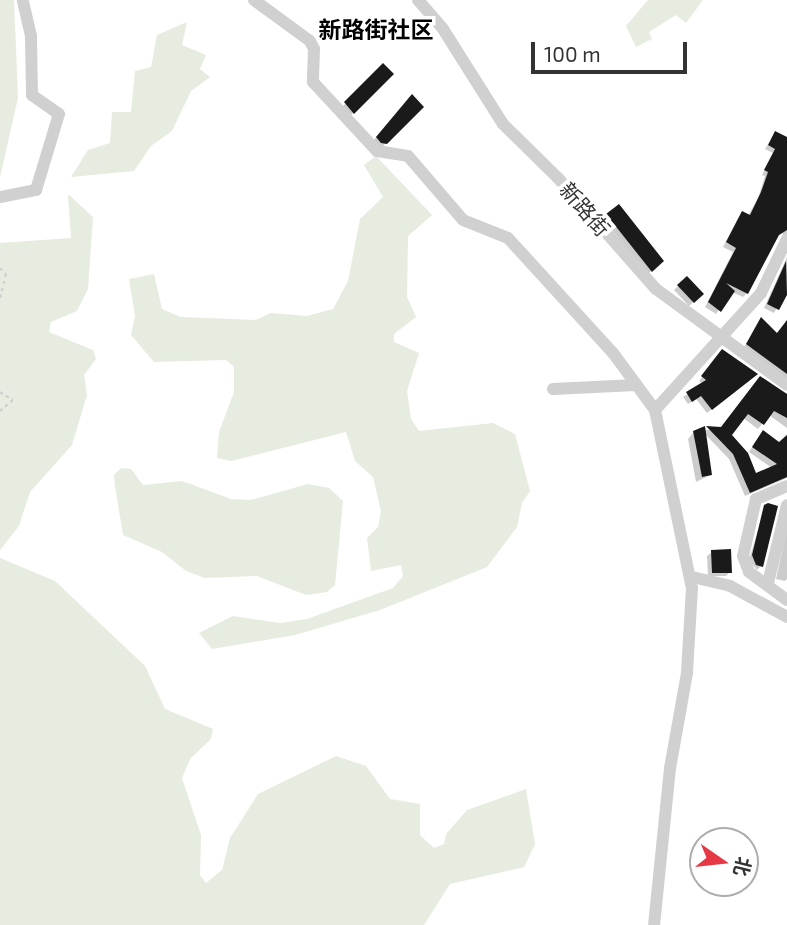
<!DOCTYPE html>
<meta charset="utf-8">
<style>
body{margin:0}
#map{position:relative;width:787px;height:925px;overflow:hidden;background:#fff;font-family:"Exo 2","Noto Sans SC",sans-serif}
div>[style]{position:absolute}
.green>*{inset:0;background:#e6ecdf}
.shadow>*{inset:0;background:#0003}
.building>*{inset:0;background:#1a1a1a}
.path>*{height:2px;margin-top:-1px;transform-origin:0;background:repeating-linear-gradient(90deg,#cdcdcd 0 3.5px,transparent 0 7px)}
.minor>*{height:12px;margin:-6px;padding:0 6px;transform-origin:6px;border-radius:6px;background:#d0d0d0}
span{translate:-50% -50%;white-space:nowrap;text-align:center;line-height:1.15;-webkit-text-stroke:7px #fff;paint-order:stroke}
.street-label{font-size:21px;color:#333}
.neighbourhood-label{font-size:23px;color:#000;font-weight:700}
.north{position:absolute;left:689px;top:827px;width:70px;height:70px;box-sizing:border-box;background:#fff;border:2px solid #adadad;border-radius:50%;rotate:104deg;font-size:19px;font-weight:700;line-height:28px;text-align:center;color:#333}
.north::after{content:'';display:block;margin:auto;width:24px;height:32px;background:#e63946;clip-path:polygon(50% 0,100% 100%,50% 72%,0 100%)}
.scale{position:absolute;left:531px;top:42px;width:156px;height:32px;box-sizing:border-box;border:4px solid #333;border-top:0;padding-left:9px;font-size:21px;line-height:24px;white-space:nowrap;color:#333;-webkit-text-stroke:5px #fff;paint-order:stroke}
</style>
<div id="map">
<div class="green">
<div style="clip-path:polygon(0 0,14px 0,18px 98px,0 177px)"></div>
<div style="clip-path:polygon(648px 0,703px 0,686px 23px,676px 15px,649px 32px,652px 39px,636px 47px,626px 26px)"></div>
<div style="clip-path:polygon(187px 22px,182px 45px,206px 55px,200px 69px,210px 77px,191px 91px,172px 131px,151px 146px,134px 171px,71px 177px,88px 150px,110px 143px,112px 112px,131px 112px,135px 71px,151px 67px,157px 35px)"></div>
<div style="clip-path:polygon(376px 156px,432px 215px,408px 236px,407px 297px,416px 317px,394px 334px,394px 342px,419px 353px,407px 391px,411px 419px,419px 431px,493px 423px,515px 434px,530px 491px,522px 503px,517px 527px,487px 567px,380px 610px,295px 635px,212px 649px,199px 633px,233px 616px,280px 623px,307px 619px,393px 588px,403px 576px,401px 565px,371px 571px,367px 538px,378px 527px,381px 511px,373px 477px,355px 461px,346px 432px,231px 461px,217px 458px,219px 432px,234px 392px,234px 367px,226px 360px,154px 362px,131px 335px,135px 316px,129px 279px,154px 274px,162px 309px,181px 317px,256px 320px,271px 313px,307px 316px,333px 309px,348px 281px,360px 219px,383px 197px,364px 165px)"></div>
<div style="clip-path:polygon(68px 194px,93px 217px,88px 289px,77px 311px,51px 322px,49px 332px,93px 350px,96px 359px,84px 375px,87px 395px,72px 445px,30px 492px,19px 526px,0 550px,0 243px,71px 238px)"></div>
<div style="clip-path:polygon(121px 468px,131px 469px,143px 485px,182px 481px,231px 499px,251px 500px,308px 484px,329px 488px,343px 501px,335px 585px,327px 592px,306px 595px,257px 576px,205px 578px,186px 571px,162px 552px,123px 535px,115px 486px,114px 475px)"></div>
<div style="clip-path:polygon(0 558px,55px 581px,145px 666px,165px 709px,213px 729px,211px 739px,190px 759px,182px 778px,201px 835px,200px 875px,206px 883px,222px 870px,230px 838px,258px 794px,336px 756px,366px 766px,390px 799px,420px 804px,420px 835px,434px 848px,444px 844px,446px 834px,467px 810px,526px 789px,535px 844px,524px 867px,450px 884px,424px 925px,0 925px)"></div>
</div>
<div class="shadow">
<div style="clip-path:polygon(383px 66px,391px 74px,347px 119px,339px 110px)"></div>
<div style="clip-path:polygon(407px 103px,422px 107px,380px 149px,371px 143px)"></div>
<div style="clip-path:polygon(775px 133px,787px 140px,787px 238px,782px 233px,776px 237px,747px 293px,743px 297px,732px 292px,716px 314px,705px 307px,733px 252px,723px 247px,739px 217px,743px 213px,748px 216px,758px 198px,765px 176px,762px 175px,773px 153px,765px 149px)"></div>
<div style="clip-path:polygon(607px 215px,662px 261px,648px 274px,603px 219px)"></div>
<div style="clip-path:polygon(787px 257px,787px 290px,774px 313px,764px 308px)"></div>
<div style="clip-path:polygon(687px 278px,702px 294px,689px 306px,674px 290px)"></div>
<div style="clip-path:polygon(761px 319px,777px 335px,787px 325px,787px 382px,743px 349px)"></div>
<div style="clip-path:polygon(719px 355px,751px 378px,707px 413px,696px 399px,688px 404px,683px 397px,703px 384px,699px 381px)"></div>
<div style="clip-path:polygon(787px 393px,787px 428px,769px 415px,758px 429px,743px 418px,729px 435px,755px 475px,772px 468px,749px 452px,759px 437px,779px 444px,787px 434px,787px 478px,745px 496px,729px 459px,704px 433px,710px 475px,696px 482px,688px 439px,694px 432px,720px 428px)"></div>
<div style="clip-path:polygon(765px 507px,761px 566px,757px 570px,749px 560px)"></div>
<div style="clip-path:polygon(787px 528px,787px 579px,785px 581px,776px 579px)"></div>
<div style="clip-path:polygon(712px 552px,730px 572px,726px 576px,708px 576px,707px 556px)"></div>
</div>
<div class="building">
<div style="clip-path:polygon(383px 63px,394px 74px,354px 114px,344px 102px)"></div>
<div style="clip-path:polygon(412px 94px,424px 107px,387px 144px,381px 143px,376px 137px)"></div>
<div style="clip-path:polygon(775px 131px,787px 137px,787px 230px,779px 235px,748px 294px,726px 283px,735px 291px,721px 312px,708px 302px,736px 248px,726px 242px,742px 211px,750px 215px,761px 192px,768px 172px,764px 170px,775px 149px,768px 145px)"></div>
<div style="clip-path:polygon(619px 204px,664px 261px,652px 272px,606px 214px)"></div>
<div style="clip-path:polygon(786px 261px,787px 295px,779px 310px,767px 304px)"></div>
<div style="clip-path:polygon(687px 276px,704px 294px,694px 303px,677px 285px)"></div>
<div style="clip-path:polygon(761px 317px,777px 333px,787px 320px,787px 374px,746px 344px)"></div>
<div style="clip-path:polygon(722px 349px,758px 374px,712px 410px,701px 396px,692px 402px,686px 392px,706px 380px,701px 376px)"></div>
<div style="clip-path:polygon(760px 376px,787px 394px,787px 418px,774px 411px,764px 425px,748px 414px,732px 435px,748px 453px,756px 473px,777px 464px,752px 447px,763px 430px,779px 442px,787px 435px,787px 477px,750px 493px,733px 454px,706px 426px,721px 427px)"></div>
<div style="clip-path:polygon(705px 426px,712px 475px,702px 477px,693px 431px)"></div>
<div style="clip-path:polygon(768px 503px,778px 506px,763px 567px,756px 565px,752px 555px,764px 505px)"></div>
<div style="clip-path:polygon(731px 549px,732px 573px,712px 573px,711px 550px)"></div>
</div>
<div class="path">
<div style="left:0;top:268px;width:8px;rotate:45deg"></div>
<div style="left:6px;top:274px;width:25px;rotate:104deg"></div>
<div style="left:0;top:392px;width:15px;rotate:32deg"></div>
<div style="left:13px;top:400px;width:17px;rotate:140deg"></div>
</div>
<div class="minor">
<div style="left:254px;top:0;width:69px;rotate:36.2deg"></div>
<div style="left:310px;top:41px;width:9px;rotate:63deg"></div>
<div style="left:314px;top:49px;width:33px;rotate:92deg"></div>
<div style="left:313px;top:82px;width:94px;rotate:47.2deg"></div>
<div style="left:377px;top:151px;width:31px;rotate:9deg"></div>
<div style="left:408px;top:156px;width:84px;rotate:49.3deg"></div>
<div style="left:463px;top:220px;width:48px;rotate:21.8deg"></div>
<div style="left:508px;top:238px;width:156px;rotate:47.6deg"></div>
<div style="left:613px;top:353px;width:71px;rotate:53.6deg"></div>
<div style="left:655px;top:410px;width:182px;rotate:78.3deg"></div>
<div style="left:692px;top:588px;width:85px;rotate:93.4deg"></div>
<div style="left:687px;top:673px;width:97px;rotate:100.1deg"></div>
<div style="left:670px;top:768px;width:158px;rotate:95.8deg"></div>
<div style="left:418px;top:0;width:38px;rotate:49deg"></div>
<div style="left:443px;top:29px;width:112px;rotate:57.7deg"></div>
<div style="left:503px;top:124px;width:77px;rotate:44.5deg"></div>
<div style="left:558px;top:178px;width:148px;rotate:48.6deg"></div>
<div style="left:656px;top:289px;width:162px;rotate:36.2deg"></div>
<div style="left:0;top:197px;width:37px;rotate:-11deg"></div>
<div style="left:36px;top:190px;width:79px;rotate:-73.2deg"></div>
<div style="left:59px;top:114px;width:33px;rotate:-145deg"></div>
<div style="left:32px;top:95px;width:59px;rotate:-91deg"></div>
<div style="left:31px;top:36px;width:37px;rotate:-103deg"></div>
<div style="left:553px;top:389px;width:83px;rotate:-2.8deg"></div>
<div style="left:655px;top:410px;width:158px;rotate:-47.8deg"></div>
<div style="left:761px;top:293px;width:60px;rotate:-64.3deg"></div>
<div style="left:787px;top:486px;width:34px;rotate:157deg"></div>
<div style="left:756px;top:499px;width:58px;rotate:102.8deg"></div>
<div style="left:743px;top:556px;width:17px;rotate:69deg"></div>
<div style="left:749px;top:572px;width:47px;rotate:36.4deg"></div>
<div style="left:692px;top:577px;width:39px;rotate:13deg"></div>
<div style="left:730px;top:586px;width:65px;rotate:28.5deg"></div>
<div style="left:768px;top:583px;width:80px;rotate:-76.3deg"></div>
</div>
<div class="street-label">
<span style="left:585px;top:209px;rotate:49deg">新路街</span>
</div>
<div class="neighbourhood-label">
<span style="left:376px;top:29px">新路街社区</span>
</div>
<div class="north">北</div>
<div class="scale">100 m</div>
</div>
